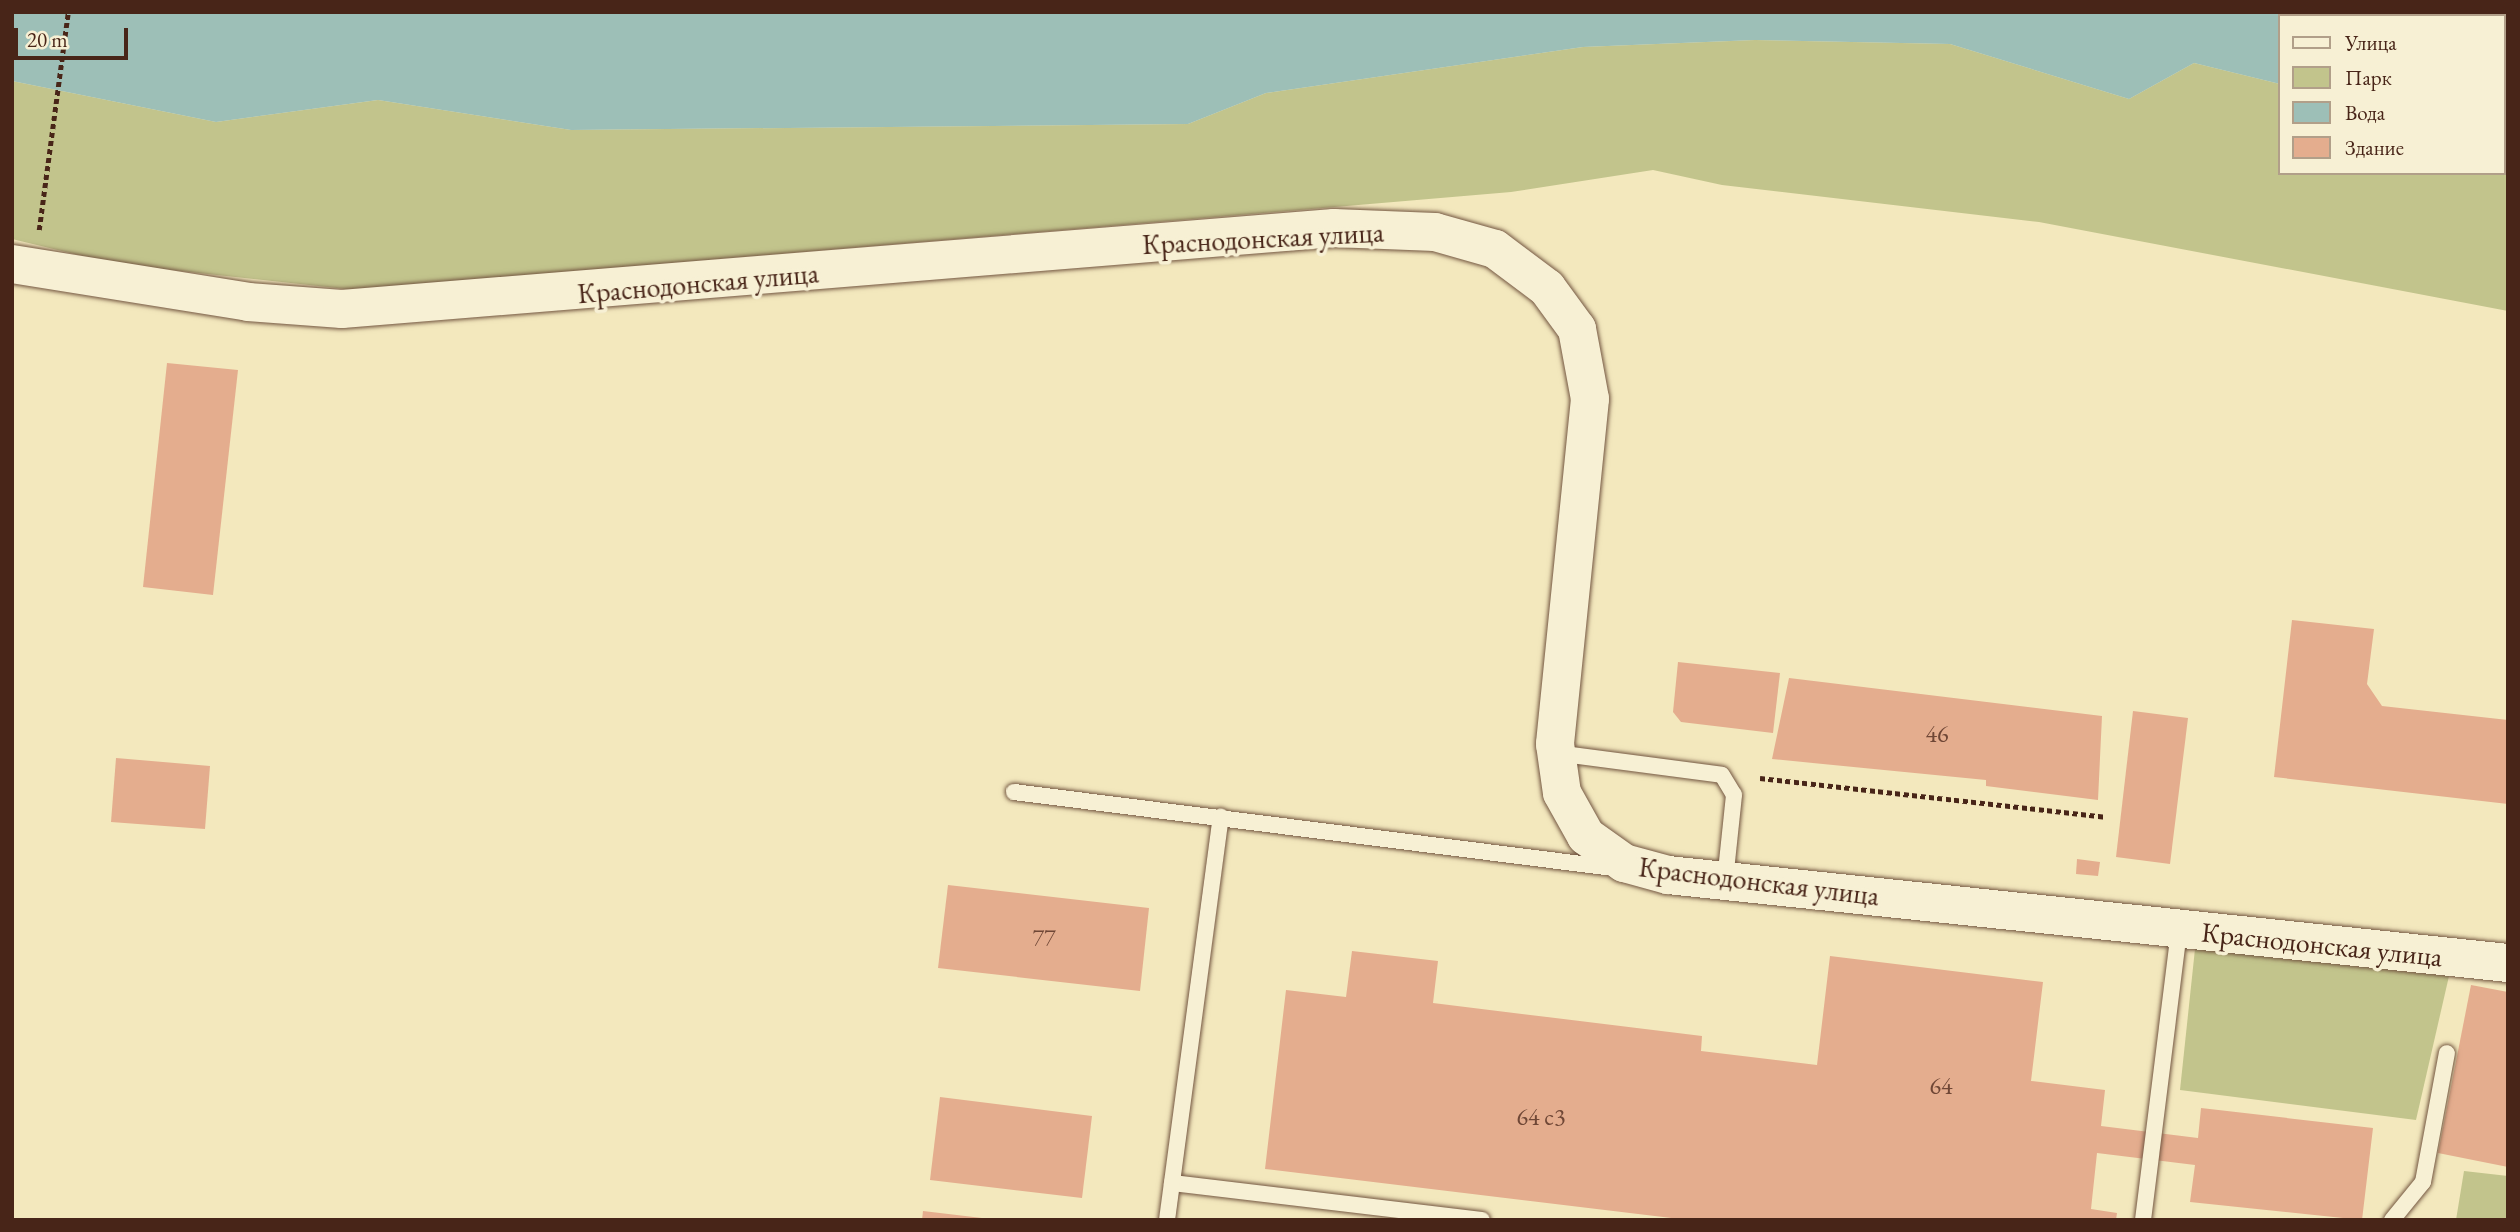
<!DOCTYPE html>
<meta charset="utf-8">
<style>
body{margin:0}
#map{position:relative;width:2520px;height:1232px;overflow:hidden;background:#f3e8bd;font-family:"EB Garamond",serif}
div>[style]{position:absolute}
.green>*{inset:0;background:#c2c48c}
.water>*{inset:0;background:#9dbfb7}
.building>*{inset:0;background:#e4ad8e}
.path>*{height:4.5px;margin-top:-2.25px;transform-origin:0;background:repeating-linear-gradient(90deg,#482518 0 5px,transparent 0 8.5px)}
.roads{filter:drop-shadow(0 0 2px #735641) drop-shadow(0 0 2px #735641)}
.service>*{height:16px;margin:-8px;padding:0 8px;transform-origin:8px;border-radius:8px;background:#f7f0d4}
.tertiary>*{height:38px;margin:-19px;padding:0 19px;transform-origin:19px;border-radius:19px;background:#f7f0d4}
span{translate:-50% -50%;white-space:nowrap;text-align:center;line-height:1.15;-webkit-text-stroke:7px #f7f0d4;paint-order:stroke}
.number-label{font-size:24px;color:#6f4736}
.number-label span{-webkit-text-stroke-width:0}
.street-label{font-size:28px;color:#482518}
.frame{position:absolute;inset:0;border:14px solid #482518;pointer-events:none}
.legend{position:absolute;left:2278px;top:14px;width:228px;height:161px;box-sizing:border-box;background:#f7f0d4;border:2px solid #b19f89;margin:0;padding:9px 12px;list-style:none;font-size:21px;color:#482518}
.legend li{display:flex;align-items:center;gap:14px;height:35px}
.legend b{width:35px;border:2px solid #b19f89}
.scale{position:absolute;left:14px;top:28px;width:114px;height:32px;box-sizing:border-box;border:4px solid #482518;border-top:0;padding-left:9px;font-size:21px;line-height:24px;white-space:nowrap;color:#482518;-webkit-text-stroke:5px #f7f0d4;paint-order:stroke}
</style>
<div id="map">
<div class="green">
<div style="clip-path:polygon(1755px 40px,1950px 44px,2129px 99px,2194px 63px,2280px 84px,2280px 173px,2508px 174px,2508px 311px,2039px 222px,1722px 185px,1653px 170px,1511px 192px,355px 290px,116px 264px,12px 239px,12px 81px,216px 122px,378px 100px,571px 130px,1188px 124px,1266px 93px,1583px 47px)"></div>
<div style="clip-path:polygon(2195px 949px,2449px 976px,2416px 1120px,2180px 1090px)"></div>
<div style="clip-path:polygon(2464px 1171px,2508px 1176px,2508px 1220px,2456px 1220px)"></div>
</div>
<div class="water">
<div style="clip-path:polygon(12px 12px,2508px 12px,2508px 174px,2504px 16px,2280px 16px,2280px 84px,2194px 63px,2129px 99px,1950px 44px,1755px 40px,1583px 47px,1266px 93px,1188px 124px,571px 130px,378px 100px,216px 122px,12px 81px)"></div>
</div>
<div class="building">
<div style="clip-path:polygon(167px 363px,238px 370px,213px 595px,143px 587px)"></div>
<div style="clip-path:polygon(2292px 620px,2374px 629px,2367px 684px,2382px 706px,2508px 720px,2508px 804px,2274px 777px)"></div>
<div style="clip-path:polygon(1678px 662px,1780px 673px,1773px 733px,1681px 722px,1673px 712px)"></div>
<div style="clip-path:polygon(1789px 678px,2102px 716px,2098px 800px,1986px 786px,1986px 780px,1772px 759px)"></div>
<div style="clip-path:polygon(2133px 711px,2188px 718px,2170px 864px,2116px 857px)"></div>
<div style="clip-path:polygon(116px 758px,210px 766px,205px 829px,111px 822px)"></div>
<div style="clip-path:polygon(2077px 859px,2100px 862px,2098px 876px,2076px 874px)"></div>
<div style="clip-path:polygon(948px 885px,1149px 908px,1140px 991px,938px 968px)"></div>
<div style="clip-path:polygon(1352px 951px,1438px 961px,1433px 1003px,1702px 1036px,1701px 1051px,1817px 1065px,1830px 956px,2043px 982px,2031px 1081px,2105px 1090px,2101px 1126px,2198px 1138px,2201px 1108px,2373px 1128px,2362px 1220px,2190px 1202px,2195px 1165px,2097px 1153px,2091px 1209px,2117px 1213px,2116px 1220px,1688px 1220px,1265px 1169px,1286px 990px,1346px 997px)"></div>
<div style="clip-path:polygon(2471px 985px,2508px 992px,2508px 1167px,2438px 1153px)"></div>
<div style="clip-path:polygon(940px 1097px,1092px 1116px,1082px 1198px,930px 1180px)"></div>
<div style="clip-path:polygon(923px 1211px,982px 1218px,982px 1220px,922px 1220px)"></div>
</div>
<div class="path">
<div style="left:39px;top:230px;width:220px;rotate:-82.4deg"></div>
<div style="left:1760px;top:778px;width:347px;rotate:6.4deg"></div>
</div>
<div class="roads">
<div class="service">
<div style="left:1556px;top:753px;width:167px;rotate:7.5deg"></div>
<div style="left:1722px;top:775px;width:23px;rotate:59deg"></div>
<div style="left:1734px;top:795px;width:86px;rotate:96deg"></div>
<div style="left:1014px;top:792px;width:604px;rotate:7.23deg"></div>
<div style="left:1172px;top:1183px;width:312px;rotate:6.8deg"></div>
<div style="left:1167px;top:1220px;width:407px;rotate:-82.4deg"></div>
<div style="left:2143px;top:1220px;width:293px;rotate:-82.9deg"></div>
<div style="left:2392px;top:1220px;width:49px;rotate:-50.8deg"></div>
<div style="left:2423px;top:1182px;width:131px;rotate:-79.5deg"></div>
</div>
<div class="tertiary">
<div style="left:12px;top:264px;width:239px;rotate:9.1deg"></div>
<div style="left:248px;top:302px;width:94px;rotate:4.3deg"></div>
<div style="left:342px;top:309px;width:995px;rotate:-4.67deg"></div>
<div style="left:1334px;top:228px;width:101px;rotate:2.3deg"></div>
<div style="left:1435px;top:232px;width:62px;rotate:15.8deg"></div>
<div style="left:1495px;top:249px;width:65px;rotate:36.9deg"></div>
<div style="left:1547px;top:288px;width:51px;rotate:53.8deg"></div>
<div style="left:1577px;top:329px;width:71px;rotate:79.5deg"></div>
<div style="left:1590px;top:399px;width:347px;rotate:95.8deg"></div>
<div style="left:1555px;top:744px;width:49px;rotate:81.9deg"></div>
<div style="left:1562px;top:793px;width:49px;rotate:60.8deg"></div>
<div style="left:1586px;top:836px;width:47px;rotate:35.4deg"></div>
<div style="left:1624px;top:863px;width:46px;rotate:15.3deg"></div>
<div style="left:1668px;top:875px;width:845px;rotate:5.98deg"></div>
</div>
</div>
<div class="number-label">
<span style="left:1937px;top:734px">46</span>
<span style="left:1044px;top:938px">77</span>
<span style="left:1941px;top:1086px">64</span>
<span style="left:1541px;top:1117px">64 с3</span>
</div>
<div class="street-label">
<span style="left:1263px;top:238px;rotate:-3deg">Краснодонская улица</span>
<span style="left:698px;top:283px;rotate:-5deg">Краснодонская улица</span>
<span style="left:1759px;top:881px;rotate:7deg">Краснодонская улица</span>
<span style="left:2322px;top:944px;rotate:6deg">Краснодонская улица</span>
</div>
<div class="frame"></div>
<ul class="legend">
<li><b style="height:9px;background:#f7f0d4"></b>Улица</li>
<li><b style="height:19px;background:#c2c48c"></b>Парк</li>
<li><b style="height:19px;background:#9dbfb7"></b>Вода</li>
<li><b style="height:19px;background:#e4ad8e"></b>Здание</li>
</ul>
<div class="scale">20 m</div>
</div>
